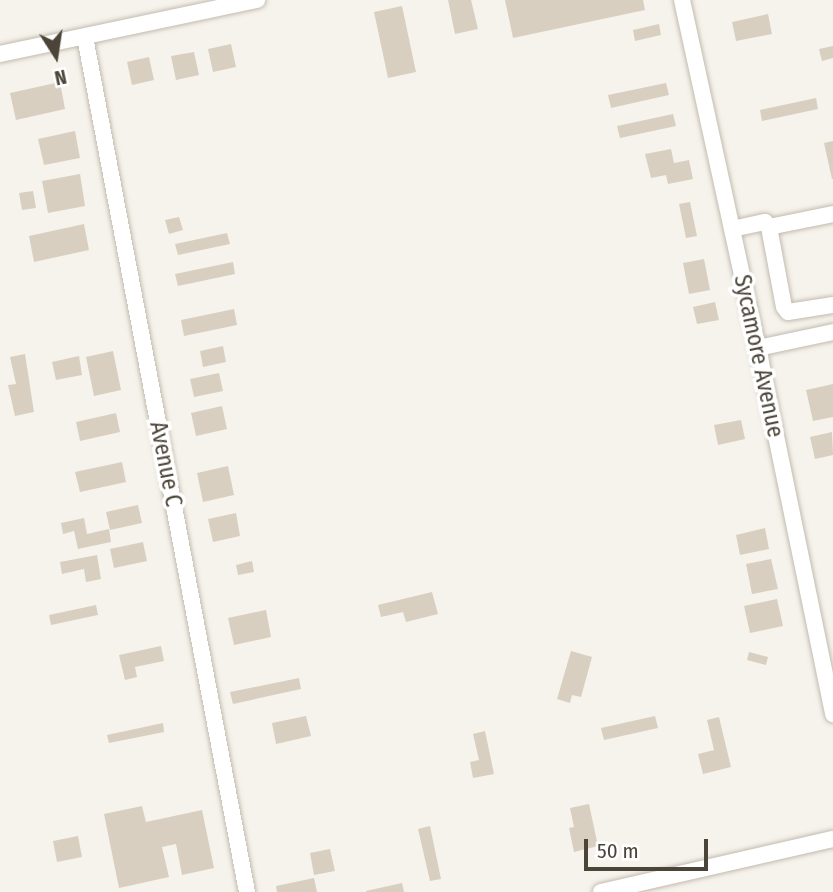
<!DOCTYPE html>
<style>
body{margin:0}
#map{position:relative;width:833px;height:892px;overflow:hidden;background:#f6f3ec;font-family:"Fira Sans Condensed",sans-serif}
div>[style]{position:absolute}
.building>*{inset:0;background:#d8cfc1}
.roads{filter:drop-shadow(0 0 2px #c2bbae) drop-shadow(0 0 2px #c2bbae)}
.minor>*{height:16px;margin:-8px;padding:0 8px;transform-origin:8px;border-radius:8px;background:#fff}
span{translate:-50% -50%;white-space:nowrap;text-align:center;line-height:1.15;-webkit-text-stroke:7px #fff;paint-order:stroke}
.street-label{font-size:23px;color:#4b4439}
.north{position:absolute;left:21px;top:21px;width:70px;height:70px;-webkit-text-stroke:5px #fff;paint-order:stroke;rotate:168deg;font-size:19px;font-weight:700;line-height:28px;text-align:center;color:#4b4439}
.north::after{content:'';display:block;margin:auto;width:24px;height:32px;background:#4b4439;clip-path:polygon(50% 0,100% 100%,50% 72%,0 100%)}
.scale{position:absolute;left:584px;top:839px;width:124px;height:32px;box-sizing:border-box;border:4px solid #4b4439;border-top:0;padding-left:9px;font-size:21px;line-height:24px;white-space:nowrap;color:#4b4439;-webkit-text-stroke:5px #fff;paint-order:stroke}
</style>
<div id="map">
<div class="building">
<div style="clip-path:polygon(448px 0,471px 0,478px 29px,455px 34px)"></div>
<div style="clip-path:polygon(505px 0,643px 0,645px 10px,513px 38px)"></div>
<div style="clip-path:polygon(402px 6px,416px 72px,388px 78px,374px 12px)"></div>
<div style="clip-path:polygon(768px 14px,772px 34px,736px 41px,732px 22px)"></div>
<div style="clip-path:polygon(659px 24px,661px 35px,635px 41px,633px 30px)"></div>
<div style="clip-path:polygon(231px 44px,236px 67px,213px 72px,208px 49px)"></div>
<div style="clip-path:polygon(833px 46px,833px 58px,822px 61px,819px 49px)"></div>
<div style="clip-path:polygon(194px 52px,199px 75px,176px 80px,171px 56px)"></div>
<div style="clip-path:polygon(149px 57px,154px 80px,132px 85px,127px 62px)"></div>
<div style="clip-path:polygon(60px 82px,65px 109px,16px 120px,10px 93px)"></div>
<div style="clip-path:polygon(666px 83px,669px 95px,611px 108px,608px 95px)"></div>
<div style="clip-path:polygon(816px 98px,818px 109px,762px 121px,760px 110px)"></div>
<div style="clip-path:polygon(673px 114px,676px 126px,620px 138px,617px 126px)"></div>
<div style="clip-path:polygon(75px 131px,80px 158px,44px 165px,38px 139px)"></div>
<div style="clip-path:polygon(833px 141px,833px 179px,832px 179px,824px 143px)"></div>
<div style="clip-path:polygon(671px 149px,674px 163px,689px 160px,693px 179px,668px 184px,666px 175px,651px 178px,645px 154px)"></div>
<div style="clip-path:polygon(80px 174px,85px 206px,48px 213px,42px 181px)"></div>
<div style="clip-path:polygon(33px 191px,36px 208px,22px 210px,19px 193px)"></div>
<div style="clip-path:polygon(690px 202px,697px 236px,686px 238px,679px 204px)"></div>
<div style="clip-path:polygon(179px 217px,183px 230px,169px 234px,165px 220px)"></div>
<div style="clip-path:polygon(84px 224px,89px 250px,34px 262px,29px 236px)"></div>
<div style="clip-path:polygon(227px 233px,230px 244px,178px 255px,175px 244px)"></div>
<div style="clip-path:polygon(704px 259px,710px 290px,689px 294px,683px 263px)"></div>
<div style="clip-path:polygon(233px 262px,235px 274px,178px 286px,175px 274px)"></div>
<div style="clip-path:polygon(715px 302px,719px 320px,697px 324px,693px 307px)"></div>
<div style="clip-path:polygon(234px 309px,237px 325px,184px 336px,181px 320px)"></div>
<div style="clip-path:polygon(223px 346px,226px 362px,203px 367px,200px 351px)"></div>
<div style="clip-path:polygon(113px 351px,121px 390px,94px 396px,86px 357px)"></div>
<div style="clip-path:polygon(25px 354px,34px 412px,15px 416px,8px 385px,16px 384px,10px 357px)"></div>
<div style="clip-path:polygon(79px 356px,82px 375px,56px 380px,52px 362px)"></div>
<div style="clip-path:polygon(219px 373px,223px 391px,194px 397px,190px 379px)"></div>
<div style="clip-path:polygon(833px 384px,833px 417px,813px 421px,806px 390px)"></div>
<div style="clip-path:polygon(222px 406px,227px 429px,196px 436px,191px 413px)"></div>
<div style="clip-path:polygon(116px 413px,120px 432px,80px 441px,76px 422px)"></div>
<div style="clip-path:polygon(741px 420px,745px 439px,718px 445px,714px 425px)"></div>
<div style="clip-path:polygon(832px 432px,833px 455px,815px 459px,810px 437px)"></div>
<div style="clip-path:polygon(122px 462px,126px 482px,80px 492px,75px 472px)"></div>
<div style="clip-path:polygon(228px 466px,234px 495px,203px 502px,197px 473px)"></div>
<div style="clip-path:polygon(138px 505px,142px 523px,110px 530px,106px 512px)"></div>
<div style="clip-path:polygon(236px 513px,240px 536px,213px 542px,208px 519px)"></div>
<div style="clip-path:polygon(84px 518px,87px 534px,109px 529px,111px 542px,78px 549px,74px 531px,63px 534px,61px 523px)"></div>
<div style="clip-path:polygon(765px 528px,769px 549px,740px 555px,736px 535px)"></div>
<div style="clip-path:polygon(143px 542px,147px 561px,114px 568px,110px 549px)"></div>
<div style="clip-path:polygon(97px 555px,101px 579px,86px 582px,84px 569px,62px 574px,60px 562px)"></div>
<div style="clip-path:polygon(771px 559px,778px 589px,752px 594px,746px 564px)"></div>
<div style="clip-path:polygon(252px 561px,254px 572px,238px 575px,236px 565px)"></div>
<div style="clip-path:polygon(432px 592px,438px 614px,406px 622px,403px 612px,381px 617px,378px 605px)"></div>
<div style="clip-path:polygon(777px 599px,783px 626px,750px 633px,744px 606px)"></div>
<div style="clip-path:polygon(96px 605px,98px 615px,51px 625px,49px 615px)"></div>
<div style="clip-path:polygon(266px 610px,271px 637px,234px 645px,228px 618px)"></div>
<div style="clip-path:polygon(161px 646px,164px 661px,135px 667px,137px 677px,125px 680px,119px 655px)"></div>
<div style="clip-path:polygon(571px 651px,592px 657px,581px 697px,572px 695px,570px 703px,557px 699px)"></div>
<div style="clip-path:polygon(749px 652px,768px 657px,766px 665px,747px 660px)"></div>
<div style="clip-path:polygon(299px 678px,301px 689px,233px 704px,230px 692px)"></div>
<div style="clip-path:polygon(306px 716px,311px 736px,276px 744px,272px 723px)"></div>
<div style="clip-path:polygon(655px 716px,658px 728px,604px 740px,601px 728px)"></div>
<div style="clip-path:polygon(719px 717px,731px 767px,703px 774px,698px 754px,714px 750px,707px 720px)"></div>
<div style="clip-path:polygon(163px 723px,164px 732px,109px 743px,107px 735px)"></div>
<div style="clip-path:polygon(485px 731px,494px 774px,473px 778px,470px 762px,479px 760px,473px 734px)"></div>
<div style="clip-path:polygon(589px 804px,598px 846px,574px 852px,569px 828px,574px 827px,570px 808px)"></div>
<div style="clip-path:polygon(142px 806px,146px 822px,202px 810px,214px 868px,182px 875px,176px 844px,162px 847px,169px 877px,119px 888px,104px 814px)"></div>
<div style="clip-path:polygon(430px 826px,441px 879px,430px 881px,418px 829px)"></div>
<div style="clip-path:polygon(78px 836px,82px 857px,57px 862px,53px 841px)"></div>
<div style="clip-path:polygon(330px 849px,335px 871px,314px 875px,310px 853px)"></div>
<div style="clip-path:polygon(314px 878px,317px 892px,277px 892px,276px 886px)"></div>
<div style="clip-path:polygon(402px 883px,404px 892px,366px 892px,366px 891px)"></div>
</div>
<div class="roads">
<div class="minor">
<div style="left:682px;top:0;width:356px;rotate:77.7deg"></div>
<div style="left:758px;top:348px;width:374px;rotate:78.4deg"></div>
<div style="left:85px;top:37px;width:870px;rotate:79.27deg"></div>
<div style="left:0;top:54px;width:263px;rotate:-11.9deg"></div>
<div style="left:769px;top:227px;width:65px;rotate:-11.5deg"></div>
<div style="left:732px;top:229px;width:34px;rotate:-12deg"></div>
<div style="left:765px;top:222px;width:6px;rotate:51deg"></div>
<div style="left:769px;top:227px;width:81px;rotate:79.4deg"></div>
<div style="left:784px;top:307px;width:6px;rotate:51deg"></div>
<div style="left:788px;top:312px;width:46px;rotate:-8.8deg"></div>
<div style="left:758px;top:348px;width:77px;rotate:-12deg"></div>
<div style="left:601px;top:892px;width:238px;rotate:-12.9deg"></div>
</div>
</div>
<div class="street-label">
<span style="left:759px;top:356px;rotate:78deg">Sycamore Avenue</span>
<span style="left:166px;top:464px;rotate:79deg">Avenue C</span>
</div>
<div class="north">N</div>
<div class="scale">50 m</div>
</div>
